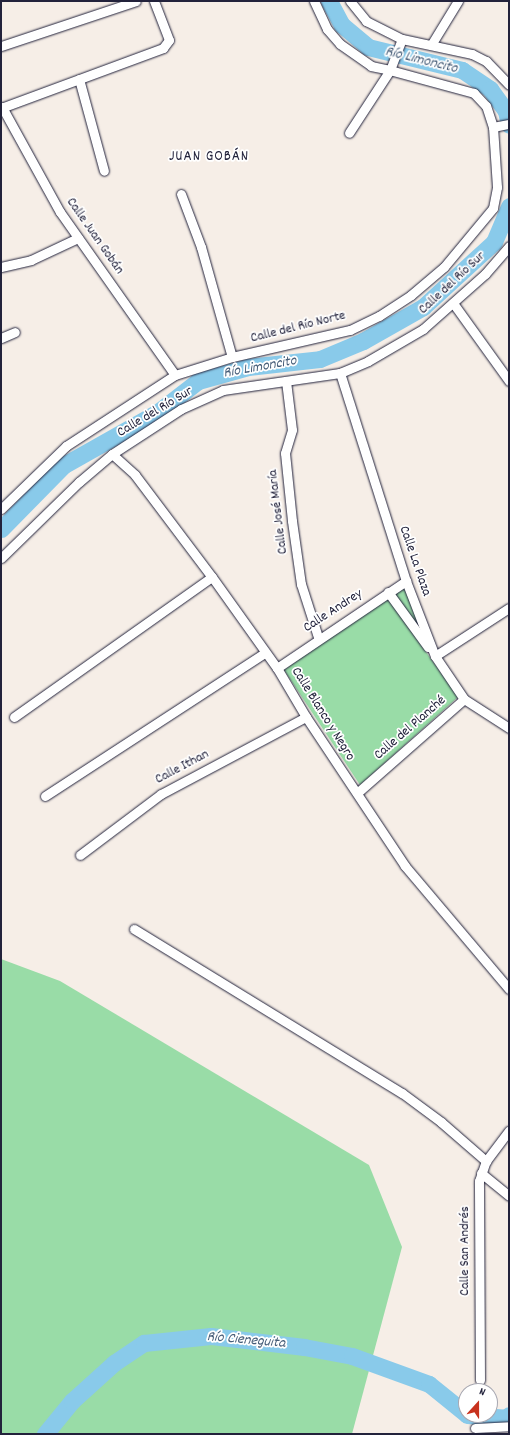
<!DOCTYPE html>
<meta charset="utf-8">
<style>
body{margin:0}
#map{position:relative;width:510px;height:1435px;overflow:hidden;background:#f6eee7;font-family:Dekko,sans-serif}
div>[style]{position:absolute}
.green>*{inset:0;background:#99dca7}
.river>*{height:17px;margin:-8.5px;padding:0 8.5px;transform-origin:8.5px;border-radius:8.5px;background:#89caea}
.roads{filter:drop-shadow(0 0 1px #22223b) drop-shadow(0 0 1px #22223b)}
.minor>*{height:9px;margin:-4.5px;padding:0 4.5px;transform-origin:4.5px;border-radius:4.5px;background:#fff}
span{translate:-50% -50%;white-space:nowrap;text-align:center;line-height:1.15;-webkit-text-stroke:3.5px #fff;paint-order:stroke}
.street-label{font-size:14px;color:#22223b}
.water-label{font-size:15px;color:#465d78;font-style:italic}
.neighbourhood-label{font-size:15px;color:#22223b;letter-spacing:1px}
.frame{position:absolute;inset:0;border:2px solid #22223b;pointer-events:none}
.north{position:absolute;left:458px;top:1383px;width:40px;height:40px;box-sizing:border-box;background:#fff;border:1px solid #a7a7b1;border-radius:50%;rotate:21deg;font-size:11px;font-weight:700;line-height:16px;text-align:center;color:#22223b}
.north::after{content:'';display:block;margin:auto;width:14px;height:18px;background:#c8321e;clip-path:polygon(50% 0,100% 100%,50% 72%,0 100%)}
</style>
<div id="map">
<div class="green">
<div style="clip-path:polygon(405px 586px,427px 640px,393px 594px)"></div>
<div style="clip-path:polygon(387px 597px,458px 697px,360px 785px,284px 670px)"></div>
<div style="clip-path:polygon(1px 959px,60px 981px,369px 1165px,402px 1247px,352px 1434px,1px 1434px)"></div>
</div>
<div class="river">
<div style="left:329px;top:1px;width:27px;rotate:62deg"></div>
<div style="left:342px;top:25px;width:34px;rotate:40deg"></div>
<div style="left:368px;top:47px;width:97px;rotate:13.7deg"></div>
<div style="left:462px;top:70px;width:34px;rotate:34deg"></div>
<div style="left:490px;top:89px;width:27px;rotate:54deg"></div>
<div style="left:506px;top:111px;width:14px;rotate:78deg"></div>
<div style="left:1px;top:529px;width:90px;rotate:-45.5deg"></div>
<div style="left:64px;top:465px;width:108px;rotate:-29.4deg"></div>
<div style="left:158px;top:412px;width:51px;rotate:-37.8deg"></div>
<div style="left:198px;top:381px;width:52px;rotate:-15.6deg"></div>
<div style="left:248px;top:367px;width:72px;rotate:-6.3deg"></div>
<div style="left:320px;top:359px;width:47px;rotate:-22.7deg"></div>
<div style="left:363px;top:341px;width:69px;rotate:-29.5deg"></div>
<div style="left:423px;top:307px;width:96px;rotate:-42.5deg"></div>
<div style="left:494px;top:242px;width:39px;rotate:-67deg"></div>
<div style="left:467px;top:1415px;width:39px;rotate:4deg"></div>
<div style="left:506px;top:1418px;width:4px;rotate:-45deg"></div>
<div style="left:45px;top:1434px;width:43px;rotate:-50.7deg"></div>
<div style="left:72px;top:1401px;width:57px;rotate:-42.1deg"></div>
<div style="left:114px;top:1363px;width:36px;rotate:-34deg"></div>
<div style="left:144px;top:1343px;width:67px;rotate:-6deg"></div>
<div style="left:211px;top:1336px;width:94px;rotate:6.7deg"></div>
<div style="left:304px;top:1347px;width:49px;rotate:10.6deg"></div>
<div style="left:352px;top:1356px;width:82px;rotate:20deg"></div>
<div style="left:429px;top:1384px;width:48px;rotate:39deg"></div>
</div>
<div class="roads">
<div class="minor">
<div style="left:314px;top:1px;width:31px;rotate:65deg"></div>
<div style="left:327px;top:29px;width:20px;rotate:49deg"></div>
<div style="left:340px;top:44px;width:38px;rotate:35deg"></div>
<div style="left:371px;top:66px;width:19px;rotate:12deg"></div>
<div style="left:390px;top:70px;width:33px;rotate:-69deg"></div>
<div style="left:350px;top:1px;width:26px;rotate:51deg"></div>
<div style="left:366px;top:21px;width:40px;rotate:26.6deg"></div>
<div style="left:402px;top:39px;width:72px;rotate:12.1deg"></div>
<div style="left:472px;top:54px;width:16px;rotate:27deg"></div>
<div style="left:486px;top:61px;width:33px;rotate:46deg"></div>
<div style="left:431px;top:45px;width:52px;rotate:-58.5deg"></div>
<div style="left:1px;top:46px;width:142px;rotate:-18.4deg"></div>
<div style="left:79px;top:79px;width:95px;rotate:74.8deg"></div>
<div style="left:2px;top:107px;width:120px;rotate:61.1deg"></div>
<div style="left:60px;top:212px;width:199px;rotate:54.8deg"></div>
<div style="left:1px;top:108px;width:173px;rotate:-20.3deg"></div>
<div style="left:163px;top:48px;width:10px;rotate:-53deg"></div>
<div style="left:169px;top:40px;width:42px;rotate:-111deg"></div>
<div style="left:493px;top:127px;width:16px;rotate:-11deg"></div>
<div style="left:181px;top:194px;width:57px;rotate:69.3deg"></div>
<div style="left:201px;top:247px;width:114px;rotate:74.3deg"></div>
<div style="left:1px;top:267px;width:31px;rotate:-13deg"></div>
<div style="left:31px;top:260px;width:52px;rotate:-25.1deg"></div>
<div style="left:453px;top:303px;width:96px;rotate:54.3deg"></div>
<div style="left:1px;top:338px;width:15px;rotate:-23deg"></div>
<div style="left:340px;top:373px;width:218px;rotate:72.4deg"></div>
<div style="left:406px;top:581px;width:80px;rotate:68.9deg"></div>
<div style="left:435px;top:656px;width:52px;rotate:56deg"></div>
<div style="left:464px;top:699px;width:54px;rotate:32.8deg"></div>
<div style="left:286px;top:381px;width:49px;rotate:83deg"></div>
<div style="left:292px;top:430px;width:24px;rotate:107deg"></div>
<div style="left:285px;top:453px;width:68px;rotate:84.1deg"></div>
<div style="left:292px;top:521px;width:64px;rotate:81.9deg"></div>
<div style="left:301px;top:584px;width:56px;rotate:72.2deg"></div>
<div style="left:112px;top:454px;width:31px;rotate:42deg"></div>
<div style="left:135px;top:475px;width:128px;rotate:53deg"></div>
<div style="left:212px;top:577px;width:112px;rotate:54.5deg"></div>
<div style="left:277px;top:668px;width:57px;rotate:59.4deg"></div>
<div style="left:306px;top:717px;width:179px;rotate:56.4deg"></div>
<div style="left:405px;top:866px;width:161px;rotate:49.8deg"></div>
<div style="left:1px;top:509px;width:91px;rotate:-44.1deg"></div>
<div style="left:66px;top:446px;width:130px;rotate:-33.1deg"></div>
<div style="left:175px;top:375px;width:60px;rotate:-17.5deg"></div>
<div style="left:232px;top:357px;width:121px;rotate:-12.9deg"></div>
<div style="left:350px;top:330px;width:32px;rotate:-26deg"></div>
<div style="left:379px;top:316px;width:38px;rotate:-33deg"></div>
<div style="left:411px;top:295px;width:43px;rotate:-40.3deg"></div>
<div style="left:444px;top:267px;width:77px;rotate:-50.3deg"></div>
<div style="left:493px;top:208px;width:21px;rotate:-79deg"></div>
<div style="left:497px;top:187px;width:60px;rotate:-93.8deg"></div>
<div style="left:493px;top:127px;width:22px;rotate:-108deg"></div>
<div style="left:486px;top:106px;width:18px;rotate:-133deg"></div>
<div style="left:474px;top:93px;width:87px;rotate:-164.7deg"></div>
<div style="left:390px;top:70px;width:75px;rotate:123.1deg"></div>
<div style="left:1px;top:558px;width:109px;rotate:-44.3deg"></div>
<div style="left:79px;top:482px;width:43px;rotate:-40.3deg"></div>
<div style="left:112px;top:454px;width:82px;rotate:-33.1deg"></div>
<div style="left:181px;top:409px;width:46px;rotate:-24.3deg"></div>
<div style="left:223px;top:390px;width:118px;rotate:-8.3deg"></div>
<div style="left:340px;top:373px;width:30px;rotate:-23deg"></div>
<div style="left:368px;top:361px;width:64px;rotate:-30.2deg"></div>
<div style="left:423px;top:329px;width:83px;rotate:-41.6deg"></div>
<div style="left:485px;top:274px;width:37px;rotate:-49deg"></div>
<div style="left:388px;top:592px;width:68px;rotate:54deg"></div>
<div style="left:435px;top:656px;width:88px;rotate:-33deg"></div>
<div style="left:277px;top:668px;width:156px;rotate:-34deg"></div>
<div style="left:14px;top:717px;width:242px;rotate:-35.3deg"></div>
<div style="left:357px;top:793px;width:142px;rotate:-41.3deg"></div>
<div style="left:45px;top:796px;width:262px;rotate:-33.1deg"></div>
<div style="left:80px;top:855px;width:101px;rotate:-37deg"></div>
<div style="left:161px;top:794px;width:164px;rotate:-28deg"></div>
<div style="left:134px;top:929px;width:314px;rotate:31.5deg"></div>
<div style="left:402px;top:1093px;width:49px;rotate:36.6deg"></div>
<div style="left:441px;top:1122px;width:60px;rotate:40.9deg"></div>
<div style="left:481px;top:1173px;width:36px;rotate:39deg"></div>
<div style="left:480px;top:1380px;width:199px;rotate:-90.3deg"></div>
<div style="left:479px;top:1181px;width:21px;rotate:-71deg"></div>
<div style="left:486px;top:1161px;width:38px;rotate:-53deg"></div>
<div style="left:475px;top:1428px;width:34px;rotate:-3deg"></div>
</div>
</div>
<div class="street-label">
<span style="left:95px;top:236px;rotate:55deg">Calle Juan Gobán</span>
<span style="left:452px;top:283px;rotate:-43deg">Calle del Río Sur</span>
<span style="left:298px;top:327px;rotate:-14deg">Calle del Río Norte</span>
<span style="left:155px;top:412px;rotate:-31deg">Calle del Río Sur</span>
<span style="left:278px;top:512px;rotate:-97deg">Calle José María</span>
<span style="left:415px;top:561px;rotate:71deg">Calle La Plaza</span>
<span style="left:333px;top:611px;rotate:-33deg">Calle Andrey</span>
<span style="left:323px;top:714px;rotate:58deg">Calle Blanco y Negro</span>
<span style="left:410px;top:728px;rotate:-41deg">Calle del Planché</span>
<span style="left:182px;top:767px;rotate:-28deg">Calle Ithan</span>
<span style="left:465px;top:1251px;rotate:-90deg">Calle San Andrés</span>
</div>
<div class="water-label">
<span style="left:421px;top:61px;rotate:14deg">Río Limoncito</span>
<span style="left:260px;top:368px;rotate:-10deg">Río Limoncito</span>
<span style="left:246px;top:1341px;rotate:5deg">Río Cieneguita</span>
</div>
<div class="neighbourhood-label">
<span style="left:209px;top:158px">JUAN GOBÁN</span>
</div>
<div class="frame"></div>
<div class="north">N</div>
</div>
